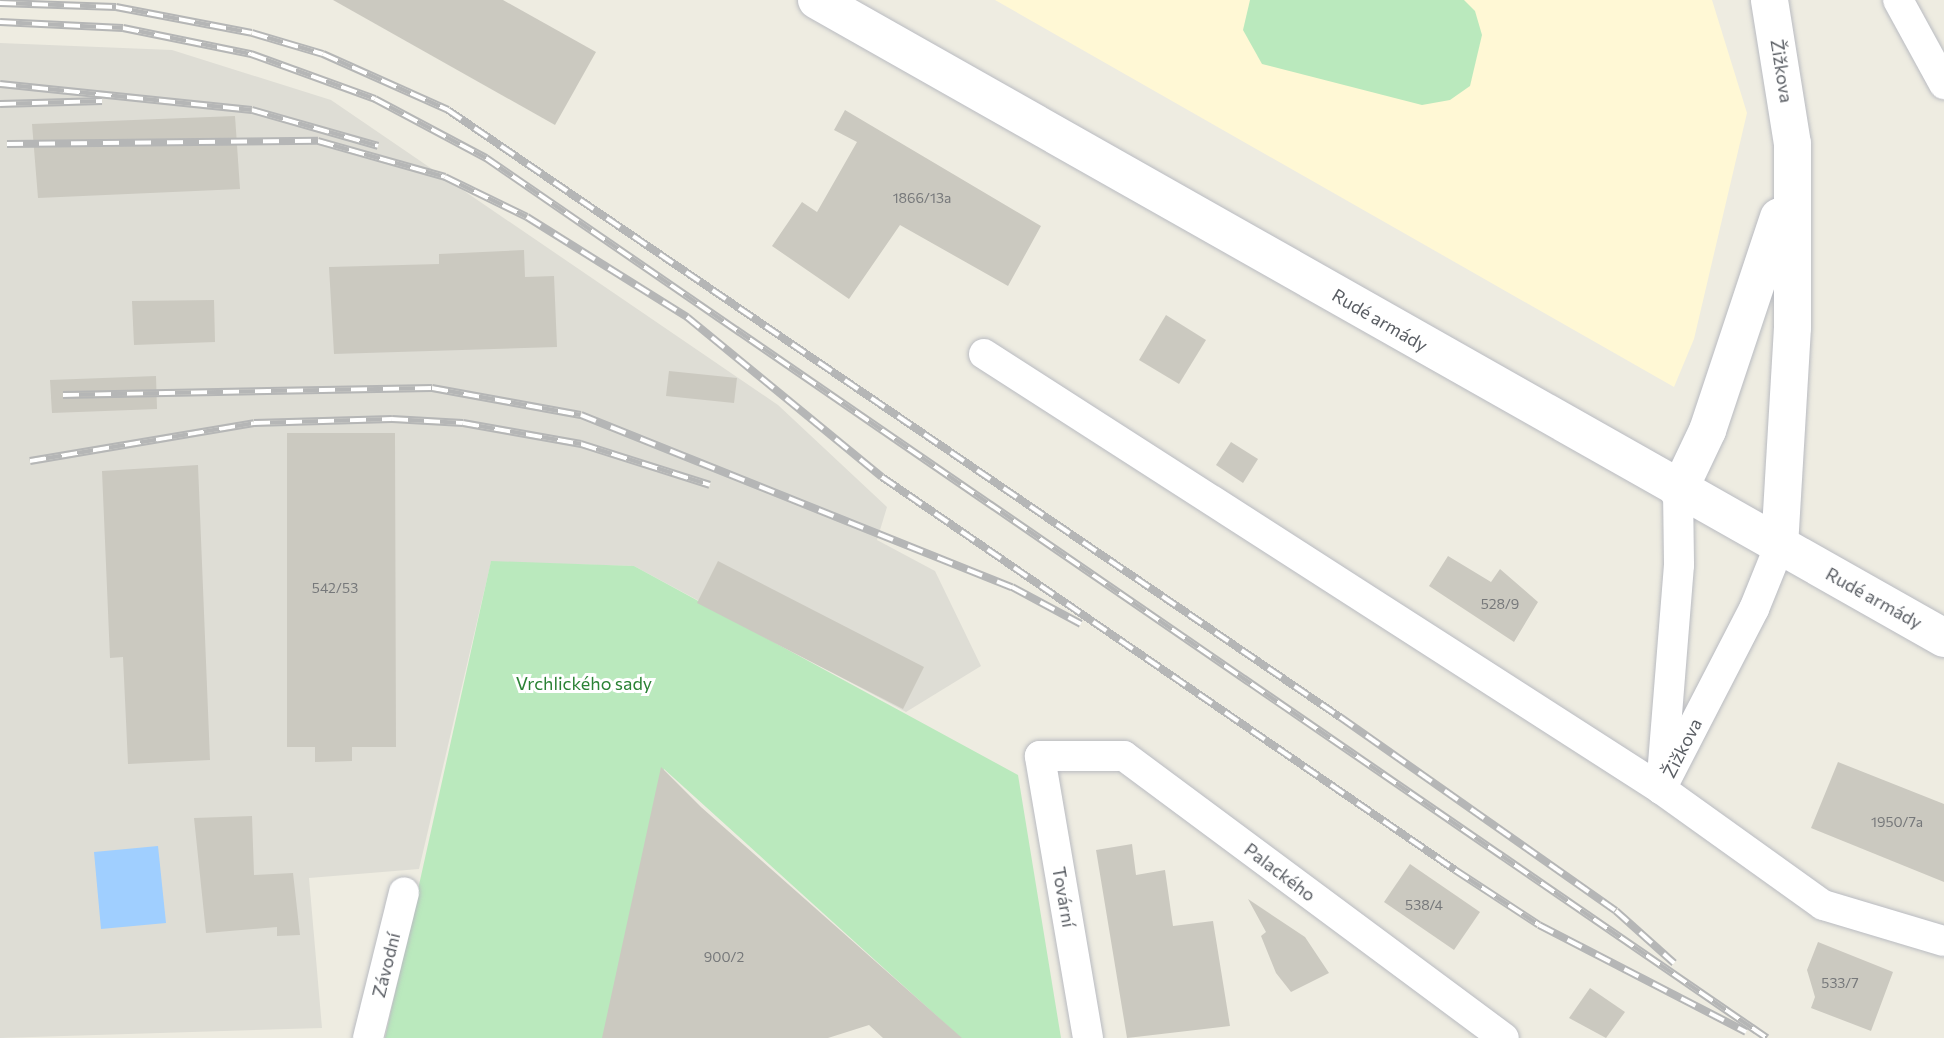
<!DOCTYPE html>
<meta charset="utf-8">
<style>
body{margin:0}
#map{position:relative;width:1944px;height:1038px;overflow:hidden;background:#eeece1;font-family:Commissioner,sans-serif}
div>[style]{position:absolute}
.commercial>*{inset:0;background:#fff8d5}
.industrial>*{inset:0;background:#deddd5}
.green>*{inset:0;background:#bae9bd}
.water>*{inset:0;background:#a0cfff}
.building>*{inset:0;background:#cbc9c0}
.roads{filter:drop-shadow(0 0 2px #b9bbc1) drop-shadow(0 0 2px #b9bbc1)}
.minor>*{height:30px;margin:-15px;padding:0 15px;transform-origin:15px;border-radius:15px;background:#fff}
.tertiary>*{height:37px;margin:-18.5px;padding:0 18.5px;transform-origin:18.5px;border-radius:18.5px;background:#fff}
.secondary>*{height:38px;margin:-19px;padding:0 19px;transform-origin:19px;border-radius:19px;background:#fff}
.rail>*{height:8px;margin-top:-4px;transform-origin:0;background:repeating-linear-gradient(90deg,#fff 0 16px,#b5b6b6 0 32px);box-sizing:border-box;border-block:2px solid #b5b6b6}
span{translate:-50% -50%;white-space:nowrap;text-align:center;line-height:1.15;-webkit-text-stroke:6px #fff;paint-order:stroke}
.number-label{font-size:14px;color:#76787a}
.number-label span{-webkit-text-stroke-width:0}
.street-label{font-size:18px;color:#595d63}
.park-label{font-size:18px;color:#2b8235}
</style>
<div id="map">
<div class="commercial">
<div style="clip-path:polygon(995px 0,1712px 0,1747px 113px,1694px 339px,1674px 387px)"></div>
</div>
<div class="industrial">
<div style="clip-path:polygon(0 43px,172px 50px,331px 100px,778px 405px,887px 507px,877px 540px,935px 571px,981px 666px,906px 712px,634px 566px,491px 562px,419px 869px,309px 878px,322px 1028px,0 1038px)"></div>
</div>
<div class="green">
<div style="clip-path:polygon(1250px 0,1464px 0,1475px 11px,1482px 35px,1470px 86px,1450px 100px,1422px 105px,1262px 64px,1243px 30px)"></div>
<div style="clip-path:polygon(491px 561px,634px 566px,1018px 775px,1061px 1038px,961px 1038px,664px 769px,606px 1038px,385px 1038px)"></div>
</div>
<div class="water">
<div style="clip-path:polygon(158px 846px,166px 923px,101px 929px,94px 852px)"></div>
</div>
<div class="building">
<div style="clip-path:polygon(333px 0,503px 0,596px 52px,555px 125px)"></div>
<div style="clip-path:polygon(845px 110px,1041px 226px,1008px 286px,900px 225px,849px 299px,772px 246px,802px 202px,817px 212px,857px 142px,834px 130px)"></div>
<div style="clip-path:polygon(235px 116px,240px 189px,38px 198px,32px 124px)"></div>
<div style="clip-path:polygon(524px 250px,525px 277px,554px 276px,557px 347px,334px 354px,329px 267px,439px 264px,439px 254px)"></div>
<div style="clip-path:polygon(214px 300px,215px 342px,134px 345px,132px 301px)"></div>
<div style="clip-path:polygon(1166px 315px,1206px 340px,1179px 384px,1139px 360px)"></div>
<div style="clip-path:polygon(669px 371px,737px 378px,734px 403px,666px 396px)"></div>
<div style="clip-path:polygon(156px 376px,157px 409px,52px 413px,50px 380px)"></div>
<div style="clip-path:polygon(287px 433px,395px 433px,396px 747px,352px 747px,352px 761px,315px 762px,315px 747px,287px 747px)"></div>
<div style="clip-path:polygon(1231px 442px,1258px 459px,1243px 483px,1216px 465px)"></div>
<div style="clip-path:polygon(198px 465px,210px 760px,128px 764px,123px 657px,110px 658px,102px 471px)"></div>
<div style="clip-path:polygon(1448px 556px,1491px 582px,1500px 569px,1538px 602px,1514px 642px,1429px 586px)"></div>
<div style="clip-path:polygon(718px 561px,924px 667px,903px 709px,697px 603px)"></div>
<div style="clip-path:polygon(1838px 762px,1944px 804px,1944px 882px,1811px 828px)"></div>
<div style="clip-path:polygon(661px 767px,701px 807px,962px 1038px,883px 1038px,869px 1025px,828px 1038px,602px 1038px)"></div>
<div style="clip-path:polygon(252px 816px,254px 875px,293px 873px,300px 935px,277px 936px,277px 927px,206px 933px,194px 818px)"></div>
<div style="clip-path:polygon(1132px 844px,1136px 875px,1165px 870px,1173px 926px,1213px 921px,1230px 1026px,1127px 1038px,1096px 850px)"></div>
<div style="clip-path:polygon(1410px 864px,1480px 912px,1454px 950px,1384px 902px)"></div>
<div style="clip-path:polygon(1248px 899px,1305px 937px,1329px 973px,1291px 992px,1276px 973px,1261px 936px,1266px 932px)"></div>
<div style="clip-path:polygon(1818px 942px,1893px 972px,1871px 1031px,1811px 1008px,1815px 997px,1807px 970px)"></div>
<div style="clip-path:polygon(1590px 988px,1625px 1012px,1606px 1038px,1569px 1018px)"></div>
</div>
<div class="roads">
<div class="minor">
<div style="left:1898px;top:0;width:96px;rotate:61.3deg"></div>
<div style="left:984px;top:354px;width:805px;rotate:32.72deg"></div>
<div style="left:1661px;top:789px;width:199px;rotate:35.6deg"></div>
<div style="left:1823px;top:905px;width:126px;rotate:16.6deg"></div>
<div style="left:1678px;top:491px;width:74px;rotate:89.2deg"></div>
<div style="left:1679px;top:565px;width:225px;rotate:94.6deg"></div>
<div style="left:1661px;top:789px;width:203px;rotate:-62.7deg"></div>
<div style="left:1754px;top:609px;width:67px;rotate:-68deg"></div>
<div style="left:368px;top:1038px;width:150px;rotate:-76.1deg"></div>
<div style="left:1088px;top:1038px;width:286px;rotate:-99.7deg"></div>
<div style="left:1040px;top:756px;width:84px"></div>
<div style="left:1124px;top:756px;width:473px;rotate:36.6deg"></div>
</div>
<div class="tertiary">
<div style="left:1769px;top:0;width:145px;rotate:80.9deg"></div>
<div style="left:1792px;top:143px;width:184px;rotate:90deg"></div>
<div style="left:1792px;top:327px;width:220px;rotate:93.4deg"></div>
<div style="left:1678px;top:491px;width:68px;rotate:-64.6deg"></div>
<div style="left:1707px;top:430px;width:225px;rotate:-71.6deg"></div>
</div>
<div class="secondary">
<div style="left:817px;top:0;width:1295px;rotate:29.51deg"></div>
</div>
</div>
<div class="rail">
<div style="left:0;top:3px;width:116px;rotate:2deg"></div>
<div style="left:116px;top:7px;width:138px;rotate:10.8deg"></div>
<div style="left:252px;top:33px;width:74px;rotate:16.5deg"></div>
<div style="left:323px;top:54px;width:137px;rotate:24.1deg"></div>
<div style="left:448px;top:110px;width:1079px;rotate:34.24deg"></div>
<div style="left:1340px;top:717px;width:337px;rotate:35.1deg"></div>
<div style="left:1616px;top:911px;width:78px;rotate:41.9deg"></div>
<div style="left:0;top:22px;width:123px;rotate:2.8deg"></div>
<div style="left:123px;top:28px;width:131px;rotate:11.5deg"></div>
<div style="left:251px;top:54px;width:132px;rotate:19.9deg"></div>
<div style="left:375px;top:99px;width:126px;rotate:28deg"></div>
<div style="left:486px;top:158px;width:1554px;rotate:34.49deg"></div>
<div style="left:0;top:84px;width:253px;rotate:5.9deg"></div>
<div style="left:252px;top:110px;width:131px;rotate:15.9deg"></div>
<div style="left:0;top:104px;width:102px;rotate:-1.7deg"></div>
<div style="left:7px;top:144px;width:311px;rotate:-0.6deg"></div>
<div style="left:318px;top:141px;width:132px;rotate:15.8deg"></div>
<div style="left:445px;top:177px;width:91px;rotate:26deg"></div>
<div style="left:527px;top:217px;width:189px;rotate:32deg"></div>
<div style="left:687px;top:317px;width:252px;rotate:39.4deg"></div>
<div style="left:882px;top:477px;width:695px;rotate:34.44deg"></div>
<div style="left:1455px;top:870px;width:100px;rotate:33.2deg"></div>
<div style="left:1539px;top:925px;width:233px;rotate:27.3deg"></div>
<div style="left:63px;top:395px;width:369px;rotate:-1.1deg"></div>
<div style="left:432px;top:388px;width:151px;rotate:10.3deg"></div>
<div style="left:581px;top:415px;width:464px;rotate:21.8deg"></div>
<div style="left:1012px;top:587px;width:78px;rotate:28.2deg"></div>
<div style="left:30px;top:461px;width:227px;rotate:-9.6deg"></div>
<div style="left:254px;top:423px;width:138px;rotate:-1.7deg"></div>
<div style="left:392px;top:419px;width:71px;rotate:3.2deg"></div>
<div style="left:463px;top:423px;width:120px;rotate:10.1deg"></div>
<div style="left:581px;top:444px;width:135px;rotate:17.6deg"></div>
</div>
<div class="number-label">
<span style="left:922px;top:198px">1866/13a</span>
<span style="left:335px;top:588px">542/53</span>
<span style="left:1500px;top:604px">528/9</span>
<span style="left:1897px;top:822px">1950/7a</span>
<span style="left:1424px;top:905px">538/4</span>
<span style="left:724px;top:957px">900/2</span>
<span style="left:1840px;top:983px">533/7</span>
</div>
<div class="street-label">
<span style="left:1782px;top:71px;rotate:81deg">Žižkova</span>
<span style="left:1380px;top:320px;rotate:30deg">Rudé armády</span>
<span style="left:1874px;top:598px;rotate:29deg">Rudé armády</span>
<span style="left:1682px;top:748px;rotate:-63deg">Žižkova</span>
<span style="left:1280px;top:872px;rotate:37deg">Palackého</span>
<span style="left:1064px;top:897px;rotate:80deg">Tovární</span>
<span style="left:386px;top:965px;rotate:-76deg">Závodní</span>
</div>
<div class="park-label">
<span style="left:584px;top:683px">Vrchlického sady</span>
</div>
</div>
